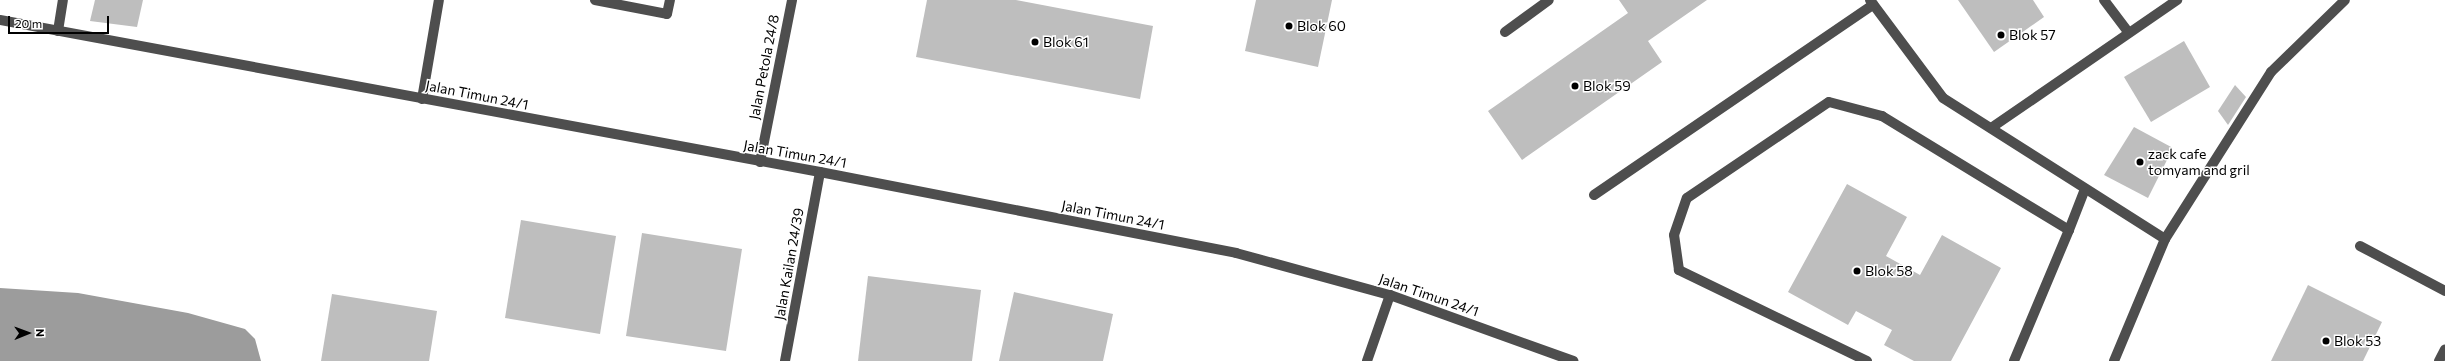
<!DOCTYPE html>
<style>
body{margin:0}
#map{position:relative;width:2445px;height:361px;overflow:hidden;background:#fff;font-family:Commissioner,sans-serif}
div>[style]{position:absolute}
.water>*{inset:0;background:#9c9c9c}
.building>*{inset:0;background:#bebebe}
.minor>*{height:10px;margin:-5px;padding:0 5px;transform-origin:5px;border-radius:5px;background:#4e4e4e}
.dots>*{width:11px;height:11px;translate:-50% -50%;box-sizing:border-box;border:2px solid #fff;border-radius:50%}
span{translate:-50% -50%;white-space:nowrap;text-align:center;line-height:1.15;-webkit-text-stroke:3px #fff;paint-order:stroke}
.poi-label{font-size:14px;color:#000}
.left{translate:0 -50%;text-align:left}
.street-label{font-size:14px;color:#000}
.north{position:absolute;left:8px;top:313px;width:40px;height:40px;-webkit-text-stroke:3px #fff;paint-order:stroke;rotate:89deg;font-size:11px;font-weight:700;line-height:16px;text-align:center;color:#000}
.north::after{content:'';display:block;margin:auto;width:14px;height:18px;background:#000;clip-path:polygon(50% 0,100% 100%,50% 72%,0 100%)}
.scale{position:absolute;left:8px;top:16px;width:101px;height:18px;box-sizing:border-box;border:2px solid #000;border-top:0;padding-left:5px;font-size:12px;line-height:14px;white-space:nowrap;color:#000;-webkit-text-stroke:3px #fff;paint-order:stroke}
</style>
<div id="map">
<div class="water">
<div style="clip-path:polygon(0 288px,78px 293px,188px 313px,245px 329px,255px 339px,261px 361px,0 361px)"></div>
</div>
<div class="building">
<div style="clip-path:polygon(95px 0,143px 0,137px 27px,90px 21px)"></div>
<div style="clip-path:polygon(927px 0,1016px 0,1153px 26px,1140px 99px,916px 57px)"></div>
<div style="clip-path:polygon(1256px 0,1332px 0,1318px 67px,1245px 51px)"></div>
<div style="clip-path:polygon(1619px 0,1707px 0,1648px 41px,1662px 62px,1522px 160px,1488px 111px,1628px 13px)"></div>
<div style="clip-path:polygon(1958px 0,2033px 0,2044px 17px,1994px 52px)"></div>
<div style="clip-path:polygon(2184px 41px,2210px 87px,2151px 122px,2124px 77px)"></div>
<div style="clip-path:polygon(2235px 85px,2246px 97px,2228px 125px,2218px 111px)"></div>
<div style="clip-path:polygon(2134px 127px,2173px 148px,2148px 198px,2104px 175px)"></div>
<div style="clip-path:polygon(1847px 184px,1907px 217px,1886px 256px,1920px 275px,1942px 235px,2001px 268px,1951px 361px,1914px 361px,1884px 345px,1892px 330px,1856px 311px,1848px 325px,1788px 292px)"></div>
<div style="clip-path:polygon(521px 220px,616px 236px,600px 334px,505px 318px)"></div>
<div style="clip-path:polygon(642px 233px,742px 249px,726px 351px,626px 336px)"></div>
<div style="clip-path:polygon(868px 276px,981px 290px,972px 361px,858px 361px)"></div>
<div style="clip-path:polygon(2308px 285px,2382px 322px,2363px 361px,2271px 361px)"></div>
<div style="clip-path:polygon(1014px 292px,1113px 314px,1103px 361px,999px 361px)"></div>
<div style="clip-path:polygon(332px 294px,437px 311px,429px 361px,321px 361px)"></div>
</div>
<div class="minor">
<div style="left:595px;top:0;width:73px;rotate:11deg"></div>
<div style="left:667px;top:14px;width:14px;rotate:-78deg"></div>
<div style="left:1870px;top:0;width:122px;rotate:53.3deg"></div>
<div style="left:1943px;top:98px;width:263px;rotate:32.4deg"></div>
<div style="left:2104px;top:0;width:41px;rotate:52.9deg"></div>
<div style="left:0;top:20px;width:834px;rotate:10.5deg"></div>
<div style="left:820px;top:172px;width:424px;rotate:11deg"></div>
<div style="left:1236px;top:253px;width:160px;rotate:15.3deg"></div>
<div style="left:1390px;top:295px;width:195px;rotate:19.8deg"></div>
<div style="left:58px;top:31px;width:31px;rotate:-81deg"></div>
<div style="left:1505px;top:32px;width:54px;rotate:-36deg"></div>
<div style="left:422px;top:99px;width:100px;rotate:-80.3deg"></div>
<div style="left:1991px;top:128px;width:226px;rotate:-34.5deg"></div>
<div style="left:760px;top:162px;width:165px;rotate:-78.8deg"></div>
<div style="left:1594px;top:195px;width:338px;rotate:-34.3deg"></div>
<div style="left:2069px;top:230px;width:44px;rotate:-68.7deg"></div>
<div style="left:2360px;top:246px;width:96px;rotate:27.9deg"></div>
<div style="left:785px;top:361px;width:192px;rotate:-79.5deg"></div>
<div style="left:1367px;top:361px;width:70px;rotate:-70.8deg"></div>
<div style="left:1867px;top:361px;width:209px;rotate:-154.2deg"></div>
<div style="left:1679px;top:270px;width:35px;rotate:-98deg"></div>
<div style="left:1674px;top:235px;width:39px;rotate:-71deg"></div>
<div style="left:1687px;top:198px;width:171px;rotate:-34.1deg"></div>
<div style="left:1829px;top:102px;width:55px;rotate:14.8deg"></div>
<div style="left:1882px;top:116px;width:219px;rotate:31.4deg"></div>
<div style="left:2069px;top:230px;width:142px;rotate:112.8deg"></div>
<div style="left:2114px;top:361px;width:132px;rotate:-67.3deg"></div>
<div style="left:2165px;top:239px;width:198px;rotate:-57.6deg"></div>
<div style="left:2271px;top:72px;width:103px;rotate:-44.2deg"></div>
<div style="left:2439px;top:361px;width:13px;rotate:-63deg"></div>
</div>
<div class="dots">
<div style="left:1289px;top:26px;background:#000"></div>
<div style="left:2001px;top:35px;background:#000"></div>
<div style="left:1035px;top:42px;background:#000"></div>
<div style="left:1575px;top:86px;background:#000"></div>
<div style="left:2140px;top:162px;background:#000"></div>
<div style="left:1857px;top:271px;background:#000"></div>
<div style="left:2326px;top:341px;background:#000"></div>
</div>
<div class="poi-label">
<span class="left" style="left:1297px;top:26px">Blok 60</span>
<span class="left" style="left:2009px;top:35px">Blok 57</span>
<span class="left" style="left:1043px;top:42px">Blok 61</span>
<span class="left" style="left:1583px;top:86px">Blok 59</span>
<span class="left" style="left:2148px;top:162px">zack cafe<br>tomyam and gril</span>
<span class="left" style="left:1865px;top:271px">Blok 58</span>
<span class="left" style="left:2334px;top:341px">Blok 53</span>
</div>
<div class="street-label">
<span style="left:764px;top:67px;rotate:-79deg">Jalan Petola 24/8</span>
<span style="left:477px;top:95px;rotate:11deg">Jalan Timun 24/1</span>
<span style="left:795px;top:154px;rotate:10deg">Jalan Timun 24/1</span>
<span style="left:1113px;top:215px;rotate:11deg">Jalan Timun 24/1</span>
<span style="left:789px;top:264px;rotate:-80deg">Jalan Kailan 24/39</span>
<span style="left:1429px;top:295px;rotate:19deg">Jalan Timun 24/1</span>
</div>
<div class="north">N</div>
<div class="scale">20 m</div>
</div>
